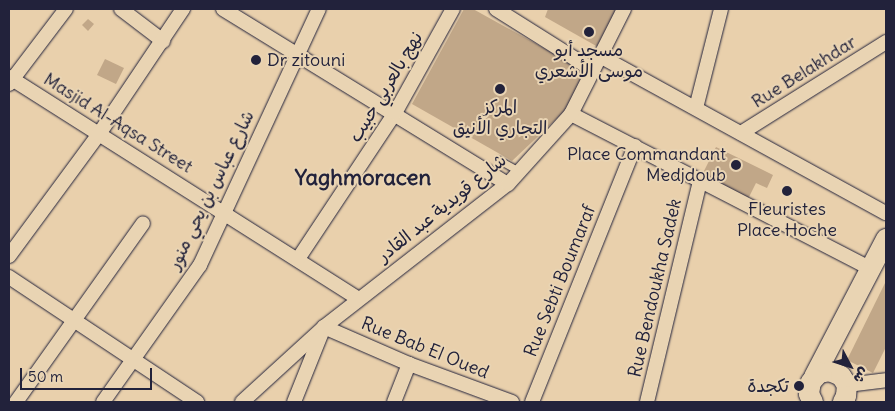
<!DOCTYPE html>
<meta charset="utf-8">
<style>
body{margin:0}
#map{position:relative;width:895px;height:411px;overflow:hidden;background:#e9d0ac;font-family:Delius,"Playpen Sans Arabic",sans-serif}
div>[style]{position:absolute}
.building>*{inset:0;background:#c1a788}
.roads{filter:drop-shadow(0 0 1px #22223b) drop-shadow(0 0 1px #22223b)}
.service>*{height:7px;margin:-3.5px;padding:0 3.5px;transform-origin:3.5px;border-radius:3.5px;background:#e9d4b3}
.minor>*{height:14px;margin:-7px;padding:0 7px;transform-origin:7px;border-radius:7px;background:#e9d4b3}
.secondary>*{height:20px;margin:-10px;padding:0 10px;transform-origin:10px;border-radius:10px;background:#e9d4b3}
.dots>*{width:14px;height:14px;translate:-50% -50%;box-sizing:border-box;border:2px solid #e9d4b3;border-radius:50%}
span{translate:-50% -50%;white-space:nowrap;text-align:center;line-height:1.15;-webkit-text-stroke:4px #e9d4b3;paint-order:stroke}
.poi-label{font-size:18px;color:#22223b}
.left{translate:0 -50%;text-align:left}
.right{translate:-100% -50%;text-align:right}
.street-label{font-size:18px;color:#22223b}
.district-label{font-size:22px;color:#22223b;font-weight:700}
.frame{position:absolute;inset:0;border:10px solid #22223b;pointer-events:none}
.north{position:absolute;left:825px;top:341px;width:50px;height:50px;-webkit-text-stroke:4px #e9d4b3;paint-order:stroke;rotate:130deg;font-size:14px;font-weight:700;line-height:20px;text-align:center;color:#22223b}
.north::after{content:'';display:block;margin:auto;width:18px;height:22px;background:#22223b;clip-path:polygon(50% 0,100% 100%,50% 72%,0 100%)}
.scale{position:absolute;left:20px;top:368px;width:132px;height:22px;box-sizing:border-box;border:2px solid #22223b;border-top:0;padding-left:6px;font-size:15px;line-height:18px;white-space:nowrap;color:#22223b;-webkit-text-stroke:4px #e9d4b3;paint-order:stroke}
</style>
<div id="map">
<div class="building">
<div style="clip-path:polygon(464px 9px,473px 9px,589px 73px,569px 107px,512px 161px,412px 104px)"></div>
<div style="clip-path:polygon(548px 9px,617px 9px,598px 47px,545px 17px)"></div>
<div style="clip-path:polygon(88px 19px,94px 24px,88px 31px,82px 25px)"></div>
<div style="clip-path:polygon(105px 59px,124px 68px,116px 84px,97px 75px)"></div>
<div style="clip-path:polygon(716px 147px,773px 175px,767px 188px,756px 183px,744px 207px,698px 183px)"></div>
<div style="clip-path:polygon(886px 281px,886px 347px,873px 373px,847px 360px)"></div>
</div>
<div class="roads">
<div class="service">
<div style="left:499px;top:160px;width:23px;rotate:29deg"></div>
</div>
<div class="minor">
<div style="left:121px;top:9px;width:53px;rotate:37.3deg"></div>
<div style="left:223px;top:9px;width:334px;rotate:31.6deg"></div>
<div style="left:496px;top:9px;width:115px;rotate:32.2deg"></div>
<div style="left:600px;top:56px;width:326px;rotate:28.8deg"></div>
<div style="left:9px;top:77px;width:414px;rotate:32.4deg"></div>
<div style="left:9px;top:84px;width:94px;rotate:-52.8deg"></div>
<div style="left:696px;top:108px;width:102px;rotate:-75.8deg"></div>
<div style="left:571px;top:114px;width:338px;rotate:27.3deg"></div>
<div style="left:741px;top:133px;width:171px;rotate:-32.1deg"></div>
<div style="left:9px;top:256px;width:152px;rotate:-53.6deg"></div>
<div style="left:99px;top:134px;width:151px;rotate:-56.1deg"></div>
<div style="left:298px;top:259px;width:175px;rotate:-56.4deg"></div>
<div style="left:395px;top:113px;width:119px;rotate:-60.9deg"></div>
<div style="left:9px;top:277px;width:226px;rotate:33.6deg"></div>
<div style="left:847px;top:385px;width:39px;rotate:-7deg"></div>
<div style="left:16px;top:402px;width:219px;rotate:-54.6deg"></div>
<div style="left:103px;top:402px;width:168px;rotate:-54.7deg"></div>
<div style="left:200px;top:265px;width:282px;rotate:-65.1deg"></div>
<div style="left:242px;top:402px;width:111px;rotate:-42.4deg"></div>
<div style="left:324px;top:327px;width:233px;rotate:-37.9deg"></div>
<div style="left:508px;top:184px;width:94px;rotate:-48deg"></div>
<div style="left:571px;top:114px;width:118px;rotate:-63.2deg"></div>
<div style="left:294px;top:402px;width:81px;rotate:-68.2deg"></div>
<div style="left:324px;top:327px;width:93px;rotate:23.5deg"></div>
<div style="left:409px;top:364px;width:110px;rotate:20.3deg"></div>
<div style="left:394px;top:402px;width:41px;rotate:-68.5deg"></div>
<div style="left:532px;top:402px;width:276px;rotate:-68.1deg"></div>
<div style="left:647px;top:402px;width:226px;rotate:-76.5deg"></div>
</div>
<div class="secondary">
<div style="left:814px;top:377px;width:156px;rotate:-62.4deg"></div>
<div style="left:813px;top:402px;width:9px;rotate:-117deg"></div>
<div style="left:809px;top:394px;width:12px;rotate:-81deg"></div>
<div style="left:811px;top:382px;width:12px;rotate:-48deg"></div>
<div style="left:819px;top:373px;width:11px;rotate:-10deg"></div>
<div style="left:830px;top:371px;width:12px;rotate:24deg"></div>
<div style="left:841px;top:376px;width:11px;rotate:56deg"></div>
<div style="left:847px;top:385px;width:11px;rotate:95deg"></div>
<div style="left:846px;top:396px;width:7px;rotate:117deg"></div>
</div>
</div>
<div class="dots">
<div style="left:589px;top:32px;background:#22223b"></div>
<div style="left:256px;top:60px;background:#22223b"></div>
<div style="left:500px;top:89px;background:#22223b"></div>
<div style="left:736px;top:165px;background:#22223b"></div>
<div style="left:787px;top:191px;background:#22223b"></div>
<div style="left:799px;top:386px;background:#22223b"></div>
</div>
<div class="poi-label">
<span style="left:589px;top:61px">مسجد أبو<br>موسى الأشعري</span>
<span class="left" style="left:267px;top:60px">Dr zitouni</span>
<span style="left:500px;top:118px">المركز<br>التجاري الأنيق</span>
<span class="right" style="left:726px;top:165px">Place Commandant<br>Medjdoub</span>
<span style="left:787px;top:220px">Fleuristes<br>Place Hoche</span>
<span class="right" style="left:789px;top:386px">تكجدة</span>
</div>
<div class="street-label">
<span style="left:804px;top:72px;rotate:-32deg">Rue Belakhdar</span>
<span style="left:386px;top:87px;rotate:-59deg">نهج بالعربي حبيب</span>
<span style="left:118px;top:123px;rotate:32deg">Masjid Al-Aqsa Street</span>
<span style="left:211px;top:190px;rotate:-64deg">شارع عباس بن يحي منور</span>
<span style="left:442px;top:208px;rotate:-39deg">شارع قويدية عبد القادر</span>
<span style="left:560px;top:281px;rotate:-68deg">Rue Sebti Boumaraf</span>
<span style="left:655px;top:288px;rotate:-77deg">Rue Bendoukha Sadek</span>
<span style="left:425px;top:348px;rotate:22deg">Rue Bab El Oued</span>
</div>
<div class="district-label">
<span style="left:363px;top:178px">Yaghmoracen</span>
</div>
<div class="frame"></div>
<div class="north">ش</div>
<div class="scale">50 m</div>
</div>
